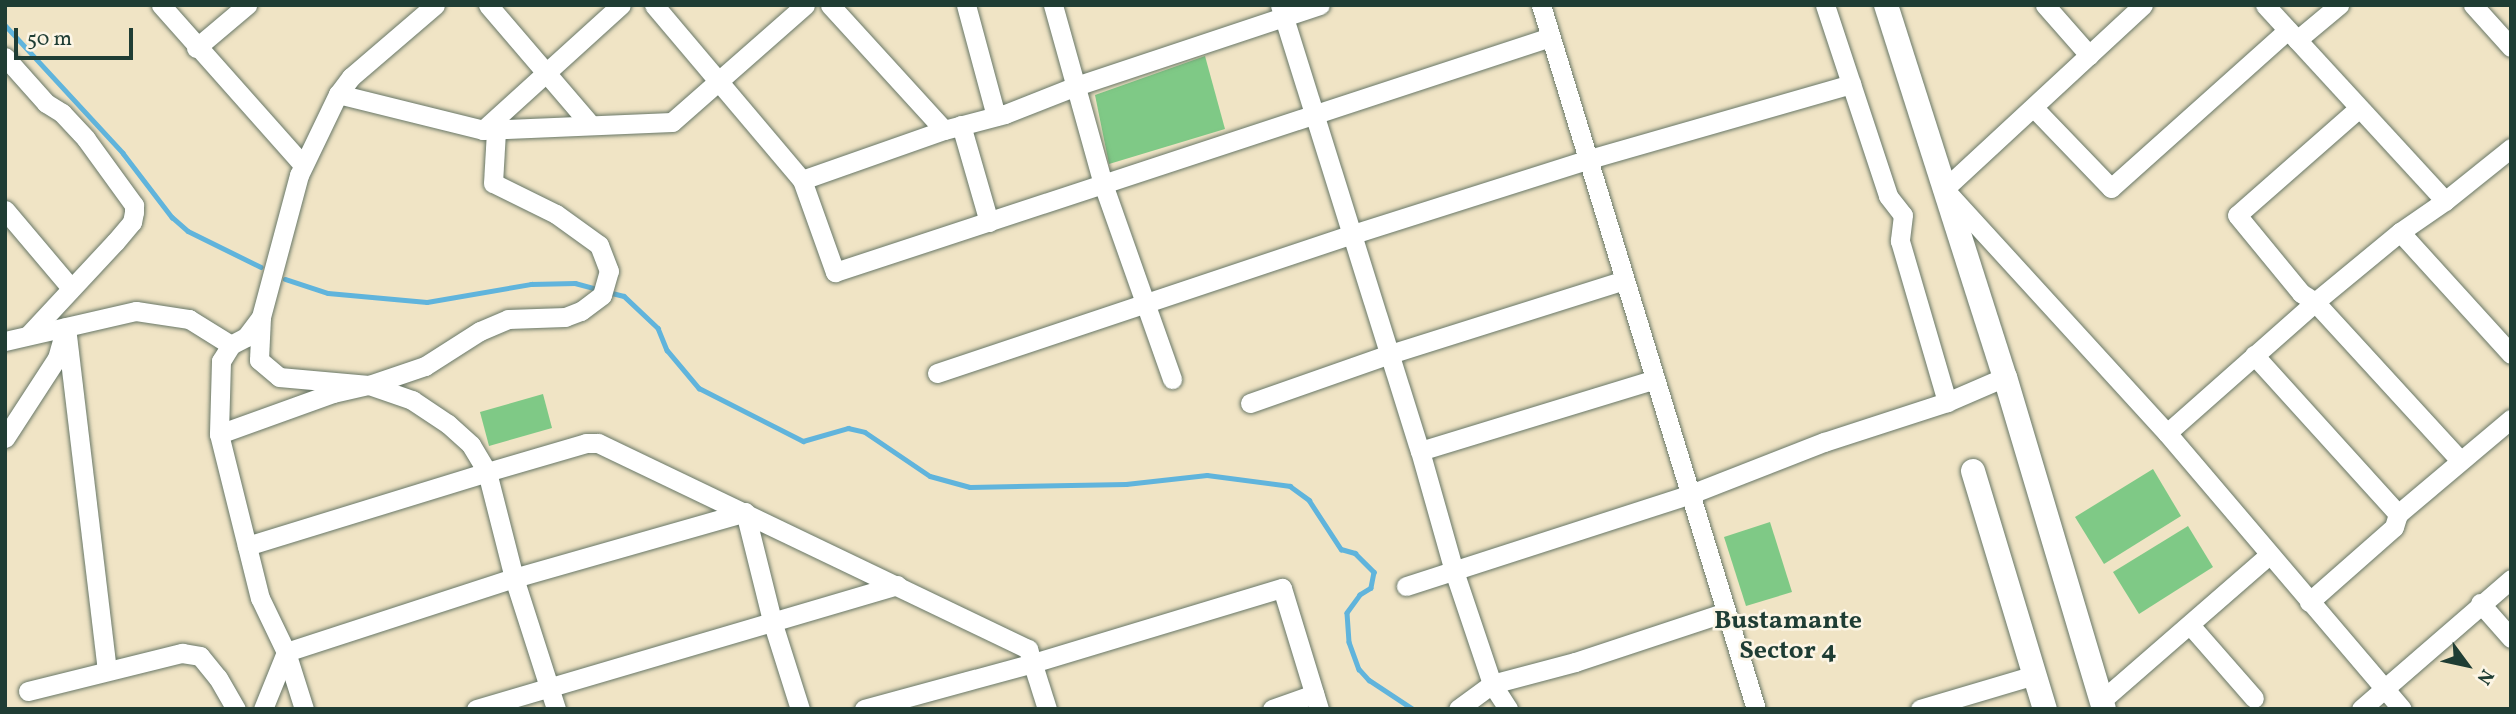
<!DOCTYPE html>
<style>
body{margin:0}
#map{position:relative;width:2516px;height:714px;overflow:hidden;background:#f0e4c5;font-family:Vollkorn,serif}
div>[style]{position:absolute}
.green>*{inset:0;background:#7fc986}
.stream>*{height:4.5px;margin:-2.25px;padding:0 2.25px;transform-origin:2.25px;border-radius:2.25px;background:#60b4dc}
.roads{filter:drop-shadow(0 0 2px #687767) drop-shadow(0 0 2px #687767)}
.minor>*{height:19px;margin:-9.5px;padding:0 9.5px;transform-origin:9.5px;border-radius:9.5px;background:#fff}
.tertiary>*{height:24px;margin:-12px;padding:0 12px;transform-origin:12px;border-radius:12px;background:#fff}
span{translate:-50% -50%;white-space:nowrap;text-align:center;line-height:1.15;-webkit-text-stroke:5px #fcf5e5;paint-order:stroke}
.neighbourhood-label{font-size:26px;color:#1f3d34;font-weight:700}
.frame{position:absolute;inset:0;border:7px solid #1f3d34;pointer-events:none}
.north{position:absolute;left:2432px;top:630px;width:70px;height:70px;-webkit-text-stroke:5px #fcf5e5;paint-order:stroke;rotate:123deg;font-size:19px;font-weight:700;line-height:28px;text-align:center;color:#1f3d34}
.north::after{content:'';display:block;margin:auto;width:24px;height:32px;background:#1f3d34;clip-path:polygon(50% 0,100% 100%,50% 72%,0 100%)}
.scale{position:absolute;left:14px;top:28px;width:119px;height:32px;box-sizing:border-box;border:4px solid #1f3d34;border-top:0;padding-left:9px;font-size:21px;line-height:24px;white-space:nowrap;color:#1f3d34;-webkit-text-stroke:5px #fcf5e5;paint-order:stroke}
</style>
<div id="map">
<div class="green">
<div style="clip-path:polygon(1205px 56px,1225px 129px,1109px 164px,1095px 95px)"></div>
<div style="clip-path:polygon(543px 394px,552px 428px,489px 446px,480px 412px)"></div>
<div style="clip-path:polygon(2153px 469px,2181px 516px,2104px 564px,2075px 517px)"></div>
<div style="clip-path:polygon(1770px 522px,1792px 592px,1746px 606px,1724px 537px)"></div>
<div style="clip-path:polygon(2188px 526px,2213px 567px,2139px 614px,2113px 572px)"></div>
</div>
<div class="stream">
<div style="left:5px;top:25px;width:174px;rotate:47.3deg"></div>
<div style="left:123px;top:153px;width:81px;rotate:52.6deg"></div>
<div style="left:172px;top:217px;width:21px;rotate:41deg"></div>
<div style="left:188px;top:231px;width:81px;rotate:26.3deg"></div>
<div style="left:285px;top:279px;width:45px;rotate:18deg"></div>
<div style="left:328px;top:293px;width:99px;rotate:5.2deg"></div>
<div style="left:427px;top:302px;width:106px;rotate:-9.8deg"></div>
<div style="left:531px;top:284px;width:44px;rotate:-1.3deg"></div>
<div style="left:575px;top:283px;width:23px;rotate:15deg"></div>
<div style="left:608px;top:292px;width:16px;rotate:14deg"></div>
<div style="left:624px;top:296px;width:47px;rotate:43.3deg"></div>
<div style="left:658px;top:328px;width:24px;rotate:68deg"></div>
<div style="left:667px;top:350px;width:50px;rotate:49.9deg"></div>
<div style="left:699px;top:388px;width:117px;rotate:27deg"></div>
<div style="left:803px;top:441px;width:47px;rotate:-16.1deg"></div>
<div style="left:848px;top:428px;width:17px;rotate:13deg"></div>
<div style="left:865px;top:432px;width:78px;rotate:34.1deg"></div>
<div style="left:930px;top:476px;width:41px;rotate:15.4deg"></div>
<div style="left:970px;top:487px;width:156px;rotate:-1.1deg"></div>
<div style="left:1126px;top:484px;width:81px;rotate:-6.3deg"></div>
<div style="left:1207px;top:475px;width:84px;rotate:7.5deg"></div>
<div style="left:1290px;top:486px;width:24px;rotate:36deg"></div>
<div style="left:1309px;top:500px;width:59px;rotate:56.9deg"></div>
<div style="left:1341px;top:549px;width:15px;rotate:16deg"></div>
<div style="left:1355px;top:553px;width:27px;rotate:45deg"></div>
<div style="left:1374px;top:572px;width:16px;rotate:101deg"></div>
<div style="left:1371px;top:588px;width:13px;rotate:148deg"></div>
<div style="left:1360px;top:595px;width:22px;rotate:126deg"></div>
<div style="left:1347px;top:613px;width:29px;rotate:86deg"></div>
<div style="left:1349px;top:642px;width:29px;rotate:70deg"></div>
<div style="left:1359px;top:669px;width:15px;rotate:48deg"></div>
<div style="left:1369px;top:680px;width:53px;rotate:33.4deg"></div>
</div>
<div class="roads">
<div class="minor">
<div style="left:161px;top:5px;width:214px;rotate:48.4deg"></div>
<div style="left:435px;top:5px;width:111px;rotate:139.4deg"></div>
<div style="left:351px;top:77px;width:21px;rotate:127deg"></div>
<div style="left:338px;top:94px;width:90px;rotate:115.7deg"></div>
<div style="left:299px;top:175px;width:147px;rotate:105deg"></div>
<div style="left:261px;top:317px;width:43px;rotate:92.7deg"></div>
<div style="left:259px;top:360px;width:26px;rotate:40deg"></div>
<div style="left:279px;top:377px;width:90px;rotate:5.1deg"></div>
<div style="left:369px;top:385px;width:46px;rotate:19.2deg"></div>
<div style="left:412px;top:400px;width:43px;rotate:33.7deg"></div>
<div style="left:448px;top:424px;width:31px;rotate:42deg"></div>
<div style="left:471px;top:445px;width:31px;rotate:59deg"></div>
<div style="left:487px;top:472px;width:109px;rotate:75.7deg"></div>
<div style="left:514px;top:578px;width:138px;rotate:72.2deg"></div>
<div style="left:488px;top:5px;width:157px;rotate:49.4deg"></div>
<div style="left:654px;top:5px;width:229px;rotate:49.8deg"></div>
<div style="left:802px;top:180px;width:98px;rotate:70.3deg"></div>
<div style="left:835px;top:272px;width:753px;rotate:-18.19deg"></div>
<div style="left:830px;top:5px;width:169px;rotate:47.6deg"></div>
<div style="left:966px;top:5px;width:115px;rotate:74.9deg"></div>
<div style="left:1053px;top:5px;width:186px;rotate:74.4deg"></div>
<div style="left:1103px;top:184px;width:207px;rotate:70.5deg"></div>
<div style="left:1280px;top:5px;width:467px;rotate:72.6deg"></div>
<div style="left:1420px;top:451px;width:125px;rotate:74.2deg"></div>
<div style="left:1454px;top:571px;width:119px;rotate:71.4deg"></div>
<div style="left:1492px;top:684px;width:30px;rotate:57deg"></div>
<div style="left:1541px;top:5px;width:736px;rotate:73.02deg"></div>
<div style="left:1825px;top:5px;width:201px;rotate:71.7deg"></div>
<div style="left:1888px;top:196px;width:24px;rotate:52deg"></div>
<div style="left:1903px;top:215px;width:26px;rotate:97deg"></div>
<div style="left:1900px;top:241px;width:168px;rotate:73.7deg"></div>
<div style="left:2045px;top:5px;width:67px;rotate:48.7deg"></div>
<div style="left:2143px;top:5px;width:271px;rotate:137.2deg"></div>
<div style="left:1944px;top:189px;width:331px;rotate:47.6deg"></div>
<div style="left:2167px;top:433px;width:362px;rotate:49.6deg"></div>
<div style="left:2265px;top:5px;width:266px;rotate:47.4deg"></div>
<div style="left:2473px;top:5px;width:57px;rotate:47.9deg"></div>
<div style="left:2297px;top:40px;width:55px;rotate:-39.8deg"></div>
<div style="left:196px;top:48px;width:67px;rotate:-40.1deg"></div>
<div style="left:5px;top:57px;width:62px;rotate:48.3deg"></div>
<div style="left:46px;top:103px;width:19px;rotate:32deg"></div>
<div style="left:62px;top:113px;width:35px;rotate:47deg"></div>
<div style="left:86px;top:139px;width:82px;rotate:54deg"></div>
<div style="left:134px;top:205px;width:7px;rotate:90deg"></div>
<div style="left:134px;top:212px;width:10px;rotate:101deg"></div>
<div style="left:132px;top:222px;width:26px;rotate:130deg"></div>
<div style="left:115px;top:242px;width:125px;rotate:133deg"></div>
<div style="left:338px;top:94px;width:149px;rotate:13.9deg"></div>
<div style="left:483px;top:130px;width:189px;rotate:-2.4deg"></div>
<div style="left:672px;top:122px;width:177px;rotate:-41.3deg"></div>
<div style="left:2034px;top:108px;width:111px;rotate:46.1deg"></div>
<div style="left:2111px;top:188px;width:237px;rotate:-41.8deg"></div>
<div style="left:2359px;top:108px;width:162px;rotate:138.7deg"></div>
<div style="left:2237px;top:215px;width:101px;rotate:50.6deg"></div>
<div style="left:2301px;top:293px;width:17px;rotate:33deg"></div>
<div style="left:2315px;top:302px;width:214px;rotate:47.5deg"></div>
<div style="left:961px;top:125px;width:101px;rotate:73.9deg"></div>
<div style="left:483px;top:130px;width:186px;rotate:-42.2deg"></div>
<div style="left:802px;top:180px;width:151px;rotate:-19.4deg"></div>
<div style="left:944px;top:130px;width:63px;rotate:-14.7deg"></div>
<div style="left:1005px;top:114px;width:76px;rotate:-21.5deg"></div>
<div style="left:1076px;top:86px;width:257px;rotate:-18.4deg"></div>
<div style="left:5px;top:210px;width:102px;rotate:49.8deg"></div>
<div style="left:2400px;top:232px;width:165px;rotate:47.7deg"></div>
<div style="left:261px;top:317px;width:25px;rotate:127deg"></div>
<div style="left:246px;top:337px;width:17px;rotate:152deg"></div>
<div style="left:231px;top:345px;width:19px;rotate:122deg"></div>
<div style="left:221px;top:361px;width:73px;rotate:91.6deg"></div>
<div style="left:219px;top:434px;width:169px;rotate:76deg"></div>
<div style="left:260px;top:598px;width:60px;rotate:64.3deg"></div>
<div style="left:286px;top:652px;width:60px;rotate:72.5deg"></div>
<div style="left:66px;top:327px;width:344px;rotate:83.2deg"></div>
<div style="left:5px;top:341px;width:134px;rotate:-12.9deg"></div>
<div style="left:136px;top:311px;width:54px;rotate:8.6deg"></div>
<div style="left:189px;top:319px;width:49px;rotate:31.8deg"></div>
<div style="left:2254px;top:355px;width:215px;rotate:47.8deg"></div>
<div style="left:937px;top:373px;width:435px;rotate:-18.5deg"></div>
<div style="left:1350px;top:235px;width:248px;rotate:-17.6deg"></div>
<div style="left:1586px;top:160px;width:276px;rotate:-16deg"></div>
<div style="left:1250px;top:403px;width:148px;rotate:-19.3deg"></div>
<div style="left:1390px;top:354px;width:246px;rotate:-17.5deg"></div>
<div style="left:2167px;top:433px;width:198px;rotate:-41.5deg"></div>
<div style="left:2315px;top:302px;width:110px;rotate:-39.5deg"></div>
<div style="left:2400px;top:232px;width:55px;rotate:-34.6deg"></div>
<div style="left:2445px;top:201px;width:85px;rotate:-38.8deg"></div>
<div style="left:219px;top:434px;width:121px;rotate:-19.8deg"></div>
<div style="left:333px;top:393px;width:37px;rotate:-13deg"></div>
<div style="left:369px;top:385px;width:59px;rotate:-18.7deg"></div>
<div style="left:425px;top:366px;width:65px;rotate:-32.5deg"></div>
<div style="left:480px;top:331px;width:30px;rotate:-23deg"></div>
<div style="left:508px;top:319px;width:57px;rotate:-2deg"></div>
<div style="left:565px;top:317px;width:17px;rotate:-21deg"></div>
<div style="left:581px;top:311px;width:26px;rotate:-37deg"></div>
<div style="left:602px;top:295px;width:25px;rotate:-74deg"></div>
<div style="left:609px;top:271px;width:28px;rotate:-111deg"></div>
<div style="left:599px;top:245px;width:53px;rotate:-144.2deg"></div>
<div style="left:556px;top:214px;width:70px;rotate:-153.8deg"></div>
<div style="left:493px;top:183px;width:52px;rotate:-86.7deg"></div>
<div style="left:5px;top:438px;width:95px;rotate:-57deg"></div>
<div style="left:57px;top:358px;width:25px;rotate:-74deg"></div>
<div style="left:1420px;top:451px;width:246px;rotate:-17deg"></div>
<div style="left:247px;top:546px;width:251px;rotate:-17.1deg"></div>
<div style="left:487px;top:472px;width:103px;rotate:-16.3deg"></div>
<div style="left:586px;top:443px;width:12px"></div>
<div style="left:598px;top:443px;width:477px;rotate:25.6deg"></div>
<div style="left:1028px;top:649px;width:63px;rotate:72.4deg"></div>
<div style="left:1406px;top:586px;width:299px;rotate:-17.9deg"></div>
<div style="left:1691px;top:494px;width:143px;rotate:-21.4deg"></div>
<div style="left:1824px;top:442px;width:129px;rotate:-18deg"></div>
<div style="left:1947px;top:402px;width:63px;rotate:-23.3deg"></div>
<div style="left:2309px;top:602px;width:113px;rotate:-41.4deg"></div>
<div style="left:2394px;top:527px;width:14px;rotate:-73deg"></div>
<div style="left:2398px;top:514px;width:148px;rotate:-40.1deg"></div>
<div style="left:2480px;top:603px;width:47px;rotate:48.5deg"></div>
<div style="left:2190px;top:625px;width:97px;rotate:48.8deg"></div>
<div style="left:28px;top:691px;width:159px;rotate:-13.9deg"></div>
<div style="left:182px;top:653px;width:18px;rotate:9deg"></div>
<div style="left:200px;top:656px;width:28px;rotate:51deg"></div>
<div style="left:218px;top:678px;width:36px;rotate:60deg"></div>
<div style="left:2101px;top:701px;width:223px;rotate:-41deg"></div>
<div style="left:263px;top:709px;width:61px;rotate:-68deg"></div>
<div style="left:286px;top:652px;width:240px;rotate:-18deg"></div>
<div style="left:514px;top:578px;width:240px;rotate:-15.9deg"></div>
<div style="left:745px;top:512px;width:115px;rotate:76deg"></div>
<div style="left:773px;top:624px;width:89px;rotate:72.4deg"></div>
<div style="left:476px;top:709px;width:439px;rotate:-16.4deg"></div>
<div style="left:864px;top:709px;width:175px;rotate:-15.2deg"></div>
<div style="left:1033px;top:663px;width:260px;rotate:-16.8deg"></div>
<div style="left:1282px;top:588px;width:127px;rotate:73deg"></div>
<div style="left:1272px;top:709px;width:45px;rotate:-19.7deg"></div>
<div style="left:1458px;top:709px;width:42px;rotate:-36.3deg"></div>
<div style="left:1492px;top:684px;width:86px;rotate:-14.8deg"></div>
<div style="left:1575px;top:662px;width:159px;rotate:-18.3deg"></div>
<div style="left:1920px;top:709px;width:120px;rotate:-16.5deg"></div>
<div style="left:2361px;top:709px;width:198px;rotate:-40.9deg"></div>
</div>
<div class="tertiary">
<div style="left:1886px;top:5px;width:391px;rotate:72.3deg"></div>
<div style="left:2005px;top:377px;width:346px;rotate:73.4deg"></div>
<div style="left:1973px;top:471px;width:249px;rotate:73.2deg"></div>
</div>
</div>
<div class="neighbourhood-label">
<span style="left:1788px;top:637px">Bustamante<br>Sector 4</span>
</div>
<div class="frame"></div>
<div class="north">N</div>
<div class="scale">50 m</div>
</div>
